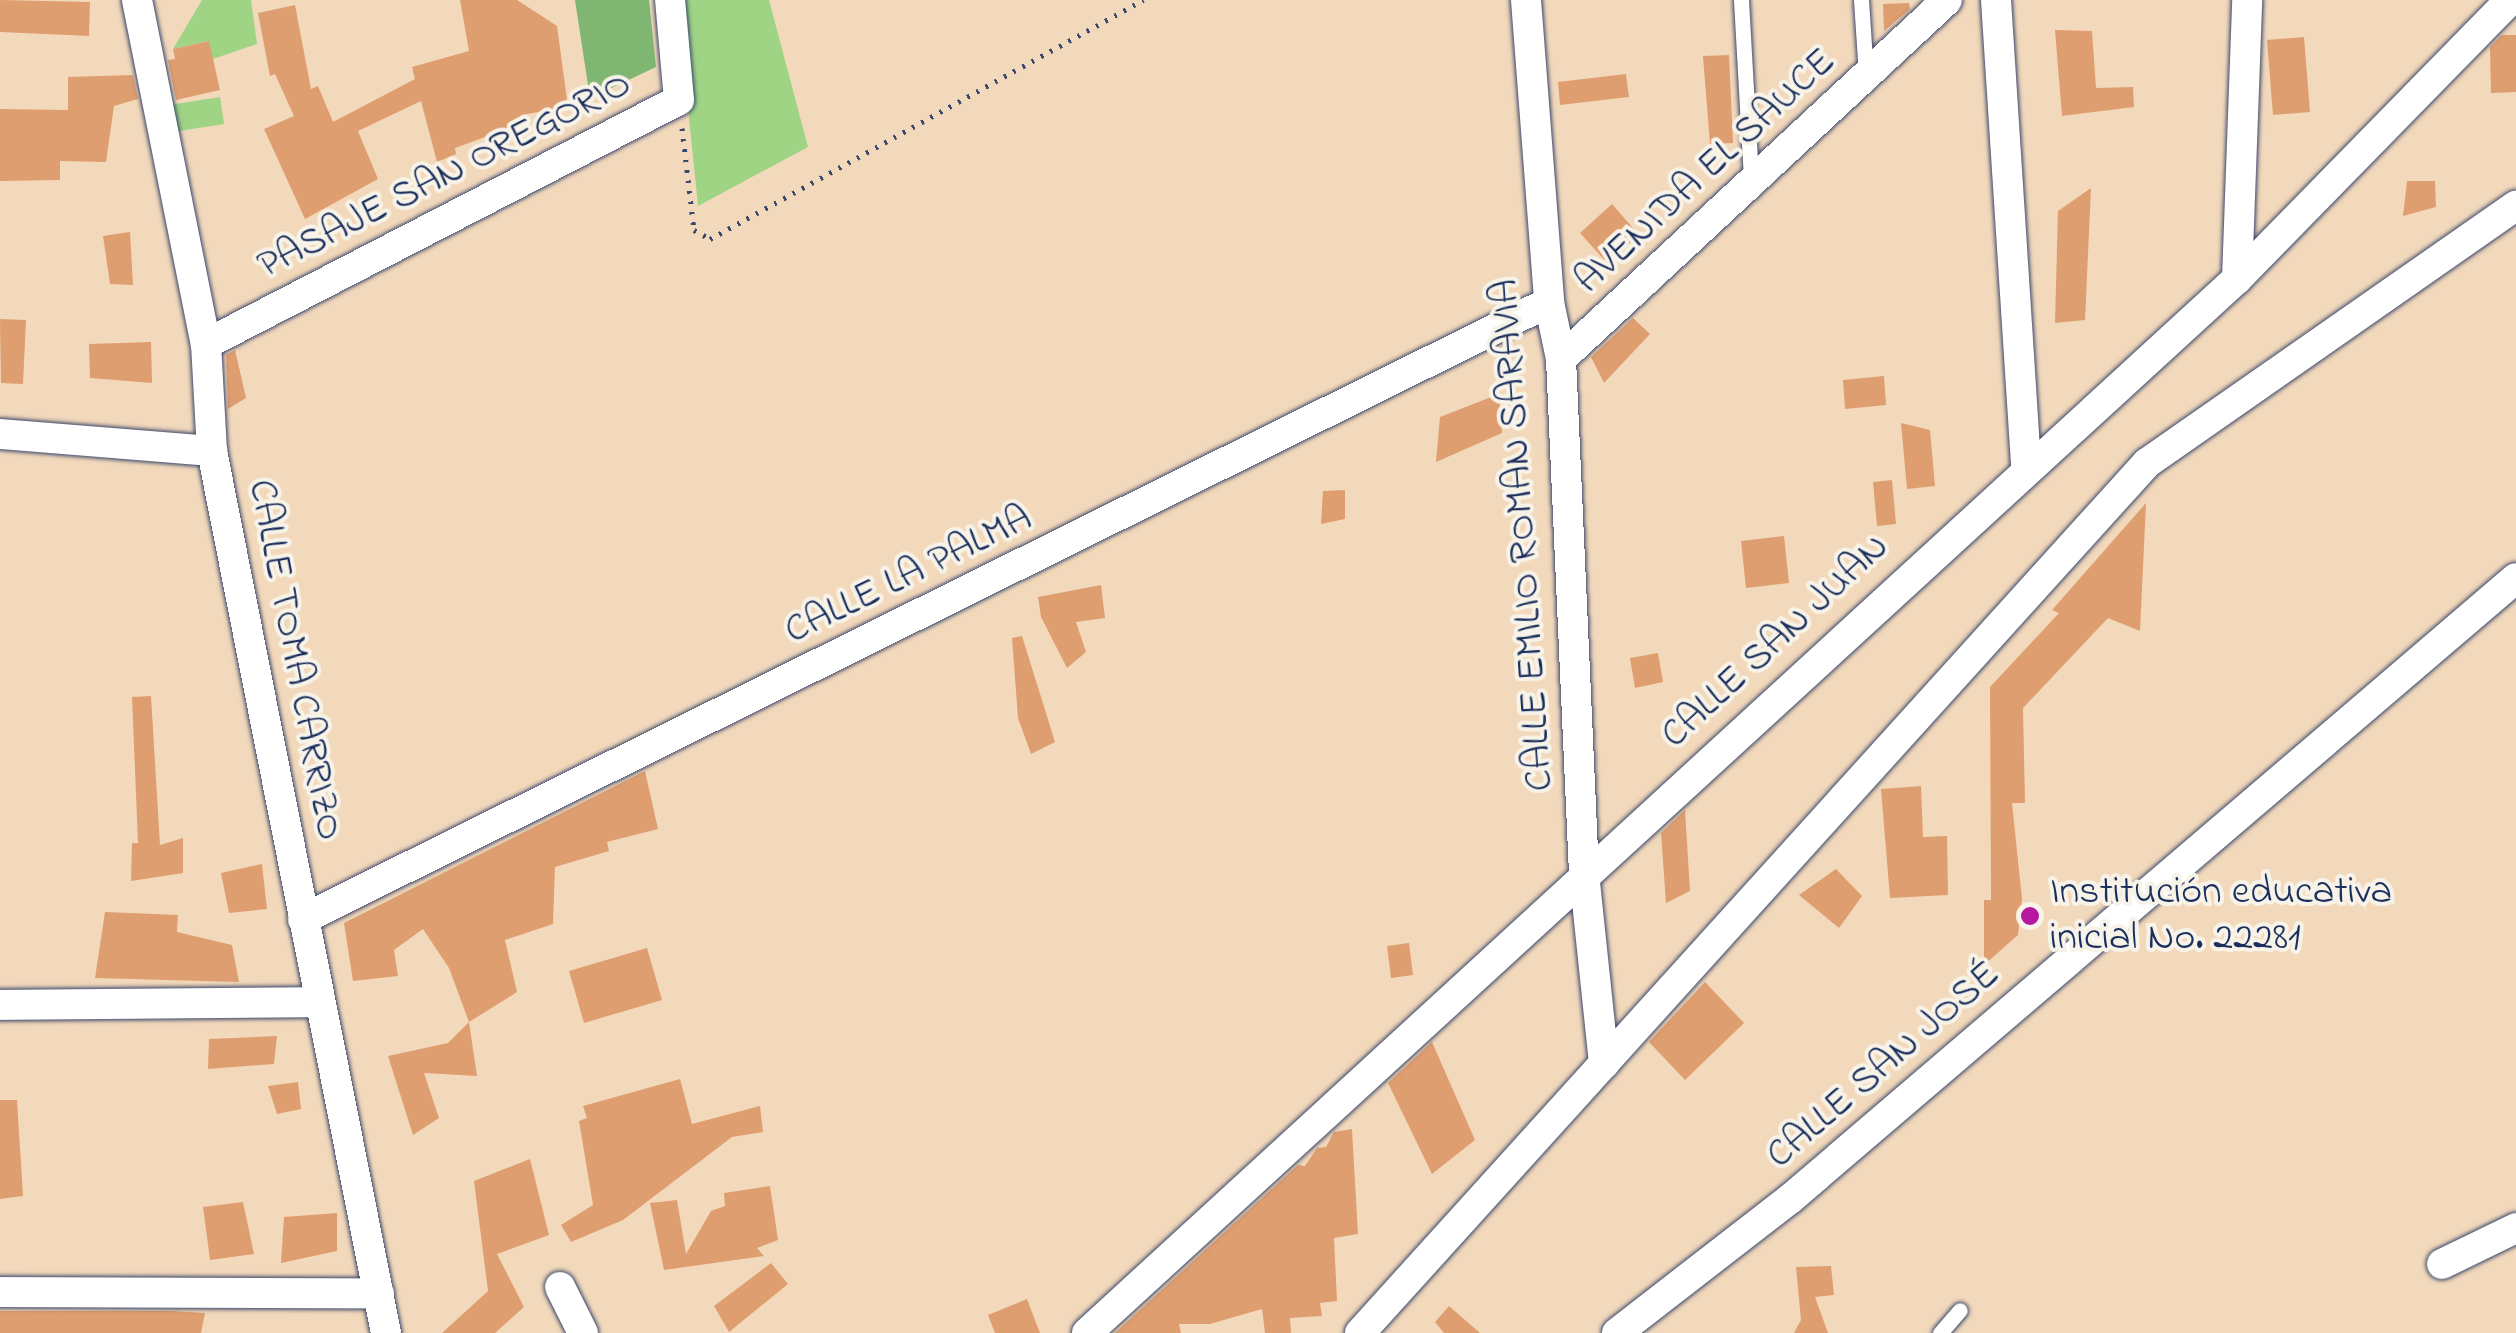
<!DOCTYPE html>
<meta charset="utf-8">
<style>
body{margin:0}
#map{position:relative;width:2516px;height:1333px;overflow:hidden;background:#f3d9bb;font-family:"Indie Flower",sans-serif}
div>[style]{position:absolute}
.green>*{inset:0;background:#9fd485}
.forest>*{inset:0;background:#7fb672}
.building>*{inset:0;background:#df9e6f}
.path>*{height:5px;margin-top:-2.5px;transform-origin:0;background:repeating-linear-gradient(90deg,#3b486c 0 2.5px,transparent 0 10.5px)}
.roads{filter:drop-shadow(0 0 2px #3b486c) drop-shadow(0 0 2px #3b486c)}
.lane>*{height:15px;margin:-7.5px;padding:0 7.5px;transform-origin:7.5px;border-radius:7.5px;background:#fff}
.street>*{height:30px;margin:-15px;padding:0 15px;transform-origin:15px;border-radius:15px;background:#fff}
.dots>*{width:28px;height:28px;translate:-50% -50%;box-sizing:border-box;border:5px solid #f7f3e8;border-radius:50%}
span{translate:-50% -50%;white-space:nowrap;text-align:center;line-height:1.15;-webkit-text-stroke:8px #f7f3e8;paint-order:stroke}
.street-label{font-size:40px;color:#1b2f5e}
.poi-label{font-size:40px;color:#1b2f5e}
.left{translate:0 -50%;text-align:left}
</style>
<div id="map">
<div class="green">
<div style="clip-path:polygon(202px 0,251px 0,257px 44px,213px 59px,208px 41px,173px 49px)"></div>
<div style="clip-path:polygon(677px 0,769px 0,808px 147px,698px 206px)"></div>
<div style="clip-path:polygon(220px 97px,224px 124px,173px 132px,169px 105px)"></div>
</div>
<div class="forest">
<div style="clip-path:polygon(575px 0,649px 0,656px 67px,590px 98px)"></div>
</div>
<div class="building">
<div style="clip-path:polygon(0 0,90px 2px,89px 36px,0 32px)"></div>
<div style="clip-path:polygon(460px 0,517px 0,557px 26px,568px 107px,521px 115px,524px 123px,455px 148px,456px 154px,437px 162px,421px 101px,358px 131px,378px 179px,305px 219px,264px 129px,294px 116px,275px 74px,270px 76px,258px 13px,295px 5px,311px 89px,318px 86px,333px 122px,415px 79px,412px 67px,469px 51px)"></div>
<div style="clip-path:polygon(1909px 3px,1910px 9px,1884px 31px,1883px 4px)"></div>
<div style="clip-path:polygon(2055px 30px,2092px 31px,2096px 88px,2133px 87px,2134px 107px,2062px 116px)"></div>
<div style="clip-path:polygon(2502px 35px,2516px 35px,2516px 92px,2491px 93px,2490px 47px)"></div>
<div style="clip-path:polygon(2304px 37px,2310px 112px,2273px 115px,2267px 40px)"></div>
<div style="clip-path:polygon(209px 41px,220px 90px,176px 100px,168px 60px,175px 59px,173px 49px)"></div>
<div style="clip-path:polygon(1729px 55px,1733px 143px,1710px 144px,1703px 56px)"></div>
<div style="clip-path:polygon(1626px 74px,1629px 97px,1560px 105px,1558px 82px)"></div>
<div style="clip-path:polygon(133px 75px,138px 99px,114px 106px,106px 162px,60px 161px,60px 180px,0 181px,0 109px,68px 110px,68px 77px)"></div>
<div style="clip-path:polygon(2407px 181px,2435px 181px,2436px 207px,2403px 216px)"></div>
<div style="clip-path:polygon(2091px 188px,2085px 320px,2055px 323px,2058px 211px)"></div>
<div style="clip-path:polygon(1612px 204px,1639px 235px,1607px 263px,1580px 233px)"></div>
<div style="clip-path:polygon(130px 232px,133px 285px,110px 284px,103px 236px)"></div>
<div style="clip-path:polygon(1633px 318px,1650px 334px,1604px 383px,1591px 357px)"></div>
<div style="clip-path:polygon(0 319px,26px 320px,23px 384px,1px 383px)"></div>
<div style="clip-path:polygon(151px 342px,152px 383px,90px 378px,89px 344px)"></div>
<div style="clip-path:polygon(235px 350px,246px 398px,228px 409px,226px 355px)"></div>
<div style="clip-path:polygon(1884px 376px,1886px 405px,1845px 409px,1843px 380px)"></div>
<div style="clip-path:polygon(1499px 394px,1502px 433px,1436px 462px,1440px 417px)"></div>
<div style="clip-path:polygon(1901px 423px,1930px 430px,1935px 486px,1907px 489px)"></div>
<div style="clip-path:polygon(1892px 480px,1896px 524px,1877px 526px,1873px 482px)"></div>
<div style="clip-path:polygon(1345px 490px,1345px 519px,1321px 524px,1323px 491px)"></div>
<div style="clip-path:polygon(2146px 503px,2140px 631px,2108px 618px,2023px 708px,2025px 803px,2012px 803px,2022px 899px,2018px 935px,1984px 965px,1984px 900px,1991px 900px,1990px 687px,2059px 613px,2052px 610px)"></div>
<div style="clip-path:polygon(1784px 536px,1789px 583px,1746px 588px,1741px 541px)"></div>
<div style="clip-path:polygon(1101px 585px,1105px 618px,1076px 622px,1086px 652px,1067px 668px,1041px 617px,1038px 597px)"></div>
<div style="clip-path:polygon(1022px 636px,1055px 742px,1031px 754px,1018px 718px,1012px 638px)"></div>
<div style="clip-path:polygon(1658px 653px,1663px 682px,1635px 688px,1630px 658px)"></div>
<div style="clip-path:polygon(151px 696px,160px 845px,183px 838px,183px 873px,131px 881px,132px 843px,138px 843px,132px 697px)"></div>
<div style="clip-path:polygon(645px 771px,658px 829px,607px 842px,609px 851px,555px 867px,553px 924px,505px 940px,517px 992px,469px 1022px,449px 968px,423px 929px,394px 950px,398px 976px,353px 981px,344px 923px)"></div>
<div style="clip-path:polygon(1921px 786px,1923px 837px,1947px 836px,1948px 895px,1890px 898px,1881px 789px)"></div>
<div style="clip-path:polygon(1685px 810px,1690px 891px,1666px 903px,1661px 833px)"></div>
<div style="clip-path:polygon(262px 864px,267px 909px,229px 913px,221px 873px)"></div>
<div style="clip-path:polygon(1836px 869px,1862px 896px,1839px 928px,1799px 895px)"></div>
<div style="clip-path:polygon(105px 912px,178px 915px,177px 932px,232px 945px,239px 982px,95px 978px)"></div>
<div style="clip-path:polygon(1409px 943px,1413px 975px,1391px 978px,1387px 946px)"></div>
<div style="clip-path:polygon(647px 948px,662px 1000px,584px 1023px,569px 971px)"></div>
<div style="clip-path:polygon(1705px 982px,1744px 1023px,1685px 1080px,1649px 1042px)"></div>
<div style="clip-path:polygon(469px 1022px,477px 1076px,424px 1073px,439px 1118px,413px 1135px,388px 1056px,448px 1043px)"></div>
<div style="clip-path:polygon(277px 1036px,274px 1064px,208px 1069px,209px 1039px)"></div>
<div style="clip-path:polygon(1432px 1042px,1475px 1140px,1432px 1174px,1388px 1083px)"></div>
<div style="clip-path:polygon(680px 1079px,692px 1124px,760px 1106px,763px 1132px,732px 1137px,623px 1220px,571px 1242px,561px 1225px,593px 1205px,579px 1121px,587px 1118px,583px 1106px)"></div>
<div style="clip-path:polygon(298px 1082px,301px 1109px,277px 1114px,268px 1086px)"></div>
<div style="clip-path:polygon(0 1100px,17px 1100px,23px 1196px,0 1199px)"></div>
<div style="clip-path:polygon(1352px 1129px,1358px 1234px,1334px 1238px,1337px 1301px,1320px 1303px,1322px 1316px,1290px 1318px,1291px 1333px,1265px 1333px,1262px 1309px,1210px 1324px,1179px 1324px,1181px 1333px,1115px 1333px,1298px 1165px,1305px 1166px,1317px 1148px,1326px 1147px,1334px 1132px)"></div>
<div style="clip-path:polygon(530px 1159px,549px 1235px,497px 1254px,524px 1307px,495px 1333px,442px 1333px,488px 1291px,474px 1181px)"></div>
<div style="clip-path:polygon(770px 1186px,778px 1240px,757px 1248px,764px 1256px,664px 1270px,650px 1203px,677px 1200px,686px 1254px,711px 1211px,725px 1206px,724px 1193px)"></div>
<div style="clip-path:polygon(243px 1202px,254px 1254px,210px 1260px,203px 1207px)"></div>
<div style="clip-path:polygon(337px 1213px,337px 1251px,281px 1263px,284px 1217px)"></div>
<div style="clip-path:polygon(771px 1263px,788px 1284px,729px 1332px,714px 1306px)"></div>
<div style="clip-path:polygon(1831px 1266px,1834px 1295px,1815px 1297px,1828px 1333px,1794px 1333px,1801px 1320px,1796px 1267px)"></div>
<div style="clip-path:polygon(1027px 1299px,1040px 1333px,995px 1333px,988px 1315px)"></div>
<div style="clip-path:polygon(1449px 1306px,1480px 1333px,1444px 1333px,1435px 1322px)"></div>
<div style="clip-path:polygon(0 1311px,171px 1311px,205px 1313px,201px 1333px,0 1333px)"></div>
</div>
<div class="path">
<div style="left:682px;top:128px;width:103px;rotate:83.3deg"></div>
<div style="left:694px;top:230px;width:18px;rotate:29deg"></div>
<div style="left:710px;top:239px;width:495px;rotate:-28.9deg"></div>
</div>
<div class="roads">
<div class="lane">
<div style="left:1741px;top:0;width:181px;rotate:86.8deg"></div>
<div style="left:1861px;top:0;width:76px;rotate:86.2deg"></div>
<div style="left:1940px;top:1333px;width:30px;rotate:-49deg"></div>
</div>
<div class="street">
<div style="left:137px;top:0;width:351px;rotate:78.7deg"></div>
<div style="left:206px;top:344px;width:107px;rotate:86.8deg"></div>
<div style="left:212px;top:451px;width:899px;rotate:78.84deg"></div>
<div style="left:1526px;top:0;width:303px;rotate:85.6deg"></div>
<div style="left:1549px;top:302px;width:58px;rotate:78.1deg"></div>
<div style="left:1561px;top:359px;width:515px;rotate:87.44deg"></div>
<div style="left:1584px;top:873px;width:192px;rotate:84deg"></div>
<div style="left:1996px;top:0;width:469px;rotate:86.3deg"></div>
<div style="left:2237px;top:279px;width:279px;rotate:-87.9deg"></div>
<div style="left:206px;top:344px;width:532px;rotate:-27.29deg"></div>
<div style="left:679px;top:100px;width:100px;rotate:-95.1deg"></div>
<div style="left:1561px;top:359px;width:527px;rotate:-42.92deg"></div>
<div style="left:0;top:434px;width:213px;rotate:4.6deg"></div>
<div style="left:303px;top:919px;width:1390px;rotate:-26.34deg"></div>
<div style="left:0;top:1005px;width:320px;rotate:-0.5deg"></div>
<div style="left:2442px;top:1264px;width:82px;rotate:-25.9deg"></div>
<div style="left:560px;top:1287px;width:51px;rotate:63.4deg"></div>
<div style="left:0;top:1292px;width:379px;rotate:0.2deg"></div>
<div style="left:1087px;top:1333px;width:1560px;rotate:-42.51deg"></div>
<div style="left:2237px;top:279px;width:390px;rotate:-45.6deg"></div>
<div style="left:1360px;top:1333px;width:1173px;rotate:-47.87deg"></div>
<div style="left:2147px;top:463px;width:450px;rotate:-34.9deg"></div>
<div style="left:1617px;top:1333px;width:219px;rotate:-37.8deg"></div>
<div style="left:1790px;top:1199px;width:955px;rotate:-40.54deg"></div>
</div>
</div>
<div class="dots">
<div style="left:2030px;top:916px;background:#b5179e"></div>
</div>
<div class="street-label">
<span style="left:1706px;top:172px;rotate:-43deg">AVENIDA EL SAUCE</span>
<span style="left:445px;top:176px;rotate:-27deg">PASAJE SAN OREGORIO</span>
<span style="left:1524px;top:535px;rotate:-94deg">CALLE EMILIO ROMAN SARAVIA</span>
<span style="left:909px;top:576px;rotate:-26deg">CALLE LA PALMA</span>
<span style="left:1776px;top:642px;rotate:-43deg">CALLE SAN JUAN</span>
<span style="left:294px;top:660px;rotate:79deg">CALLE TOMA CARRIZO</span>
<span style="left:1884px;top:1066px;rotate:-41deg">CALLE SAN JOSÉ</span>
</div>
<div class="poi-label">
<span class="left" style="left:2050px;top:916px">Institución educativa<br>inicial No. 22281</span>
</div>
</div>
